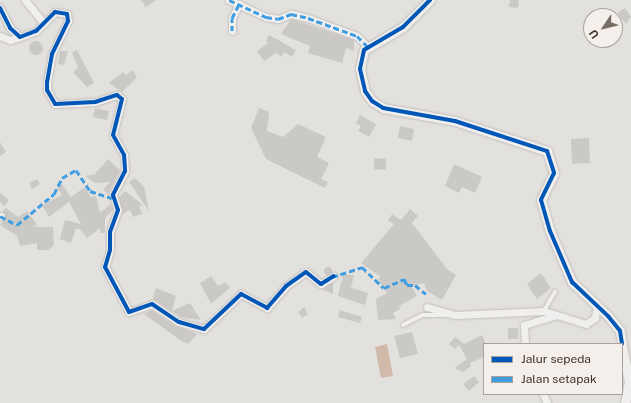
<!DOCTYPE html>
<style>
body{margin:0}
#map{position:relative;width:631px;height:403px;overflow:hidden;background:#e3e1de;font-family:"Public Sans",sans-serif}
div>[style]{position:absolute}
.water>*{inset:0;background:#d1baaa}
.building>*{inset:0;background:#cbc9c6}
.round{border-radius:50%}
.roads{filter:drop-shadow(0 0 1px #c1bfbc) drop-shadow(0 0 1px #c1bfbc)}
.service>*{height:3.5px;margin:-1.75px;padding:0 1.75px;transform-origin:1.75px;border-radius:1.75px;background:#f1efed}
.minor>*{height:7px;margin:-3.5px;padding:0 3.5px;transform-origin:3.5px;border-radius:3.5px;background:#f1efed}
.tertiary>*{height:9px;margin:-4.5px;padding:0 4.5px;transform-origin:4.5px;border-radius:4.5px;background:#f1efed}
.quiet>*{height:3px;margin-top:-1.5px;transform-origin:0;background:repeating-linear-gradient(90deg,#3f9de0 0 6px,transparent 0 9px)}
.cycleway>*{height:4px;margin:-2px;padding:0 2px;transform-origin:2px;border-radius:2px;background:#0057b8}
span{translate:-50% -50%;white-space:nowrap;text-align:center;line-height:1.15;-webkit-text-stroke:4px #f4efea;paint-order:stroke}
.legend{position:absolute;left:483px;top:343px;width:140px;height:52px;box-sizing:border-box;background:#f4efea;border:1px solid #aba39b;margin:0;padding:5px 7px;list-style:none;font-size:12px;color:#3d3224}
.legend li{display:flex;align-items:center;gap:8px;height:20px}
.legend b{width:20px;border:1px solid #aba39b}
.north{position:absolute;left:583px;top:8px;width:40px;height:40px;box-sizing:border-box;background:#f4efea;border:1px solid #aba39b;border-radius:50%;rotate:235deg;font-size:11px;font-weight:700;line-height:16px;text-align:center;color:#3d3224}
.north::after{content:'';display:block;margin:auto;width:14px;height:18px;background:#776f65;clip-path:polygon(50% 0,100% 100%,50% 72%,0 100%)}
</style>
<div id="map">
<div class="water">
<div style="clip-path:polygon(387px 344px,393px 376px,381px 378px,375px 347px)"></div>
</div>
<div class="building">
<div style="clip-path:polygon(141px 0,156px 0,146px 7px)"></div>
<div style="clip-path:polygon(510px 0,519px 0,518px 8px,509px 7px)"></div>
<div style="clip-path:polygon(625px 8px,631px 17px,626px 24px,617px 13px)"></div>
<div style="clip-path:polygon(291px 19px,354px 40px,354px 51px,346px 48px,342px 63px,308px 53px,310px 46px,281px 34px)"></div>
<div style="clip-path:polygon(269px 35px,296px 50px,292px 57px,284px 52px,281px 57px,276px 53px,264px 61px,257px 51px,268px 43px,266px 41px)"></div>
<div class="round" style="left:29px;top:41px;width:14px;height:14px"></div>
<div style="clip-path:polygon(77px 50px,94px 83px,87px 87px,73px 72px,78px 68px,72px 52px)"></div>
<div style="clip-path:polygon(60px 51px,68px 51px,64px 65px,58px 64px)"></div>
<div style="clip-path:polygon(133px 70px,137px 77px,122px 92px,109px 83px,123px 72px,126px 75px)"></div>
<div style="clip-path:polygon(95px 108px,109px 111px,107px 120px,93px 117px)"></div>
<div style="clip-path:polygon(259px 108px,269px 112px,267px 131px,283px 137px,298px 124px,326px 137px,317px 157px,329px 163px,321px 179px,328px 182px,325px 188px,266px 159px,251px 128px)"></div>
<div style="clip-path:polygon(360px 115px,376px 124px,369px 137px,358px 131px,361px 126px,356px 123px)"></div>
<div style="clip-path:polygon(400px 126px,414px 129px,412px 141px,398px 138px)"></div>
<div style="clip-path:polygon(589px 138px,590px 163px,572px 164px,571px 139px)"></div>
<div style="clip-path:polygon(0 142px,6px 152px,0 156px)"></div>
<div style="clip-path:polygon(374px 158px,386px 159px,386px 170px,374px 169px)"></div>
<div style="clip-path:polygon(108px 159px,120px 170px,108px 194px,103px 190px,110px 182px,95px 183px,85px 176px,95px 174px)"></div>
<div style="clip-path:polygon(454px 164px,482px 177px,475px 193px,462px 187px,459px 193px,445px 186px)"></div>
<div style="clip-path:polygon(135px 178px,144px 187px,149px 211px,129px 182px)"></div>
<div style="clip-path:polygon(37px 179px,40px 184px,32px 189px,29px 183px)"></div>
<div style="clip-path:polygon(62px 184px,71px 197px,85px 187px,91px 197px,96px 196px,100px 213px,111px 204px,113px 210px,105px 218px,105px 233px,100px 233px,100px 228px,87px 238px,80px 229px,76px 229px,71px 243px,60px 239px,65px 220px,81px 224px,69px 202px,49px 217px,42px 205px,62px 195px,57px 188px)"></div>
<div style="clip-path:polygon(125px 191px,143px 205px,139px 206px,142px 214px,133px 217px,130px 210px,122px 214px,119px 197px)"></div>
<div style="clip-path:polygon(0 193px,9px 200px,4px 206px,0 202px)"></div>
<div style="clip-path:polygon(6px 208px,18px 217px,27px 211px,37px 225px,32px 227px,53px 227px,54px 245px,48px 250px,37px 250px,37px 243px,20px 246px,17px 236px,0 225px,5px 218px,3px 211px)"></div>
<div style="clip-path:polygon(410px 209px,418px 216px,412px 223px,447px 269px,456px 275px,442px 300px,427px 291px,424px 283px,411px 286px,417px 296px,399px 306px,400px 309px,393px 313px,396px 319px,378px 320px,376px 299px,387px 293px,378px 279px,381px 277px,361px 263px,394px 224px,388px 221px,392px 214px,401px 220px)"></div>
<div class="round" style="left:324px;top:267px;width:8px;height:8px"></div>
<div style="clip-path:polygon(541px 273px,551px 288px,537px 299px,527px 284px)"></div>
<div style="clip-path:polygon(343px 275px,354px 275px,351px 288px,368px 293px,365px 305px,338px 296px)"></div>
<div style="clip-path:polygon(211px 276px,218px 286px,225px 282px,230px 288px,211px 304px,200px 283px)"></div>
<div style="clip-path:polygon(333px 282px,333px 294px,322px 289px,323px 289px)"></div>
<div style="clip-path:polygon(156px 288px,176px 296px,172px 311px,190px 303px,201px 320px,181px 317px,153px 299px)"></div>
<div style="clip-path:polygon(304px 307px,308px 314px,302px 318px,298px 312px)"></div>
<div style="clip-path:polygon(151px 310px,176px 326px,197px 334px,188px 344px,180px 340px,144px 314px)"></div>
<div style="clip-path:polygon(340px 310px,362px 317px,360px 323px,338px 317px)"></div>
<div style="clip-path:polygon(508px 328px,518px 328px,518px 339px,508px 339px)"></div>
<div style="clip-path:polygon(412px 332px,418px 354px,400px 358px,394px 336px)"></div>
<div style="clip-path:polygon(482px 335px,486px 344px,484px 357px,470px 363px,471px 366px,463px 372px,456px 369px,455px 367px,467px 359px,459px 345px,455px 349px,449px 344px,455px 337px,464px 344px)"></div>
<div style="clip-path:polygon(474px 376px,479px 382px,469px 391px,463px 384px)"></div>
</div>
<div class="roads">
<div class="service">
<div style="left:544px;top:311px;width:22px;rotate:-60deg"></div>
<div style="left:403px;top:325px;width:22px;rotate:-27deg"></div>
<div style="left:423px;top:315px;width:23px"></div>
</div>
<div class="minor">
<div style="left:25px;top:0;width:27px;rotate:51deg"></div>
<div style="left:229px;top:0;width:41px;rotate:24.7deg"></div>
<div style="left:266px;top:17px;width:12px;rotate:9deg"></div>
<div style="left:278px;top:19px;width:14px;rotate:-21deg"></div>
<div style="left:291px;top:14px;width:17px;rotate:13deg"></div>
<div style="left:308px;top:18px;width:52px;rotate:20.2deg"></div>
<div style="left:357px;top:36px;width:14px;rotate:45deg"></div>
<div style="left:0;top:8px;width:22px;rotate:63deg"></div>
<div style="left:10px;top:28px;width:13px;rotate:42deg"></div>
<div style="left:20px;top:37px;width:17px;rotate:-21deg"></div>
<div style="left:36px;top:31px;width:27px;rotate:-45deg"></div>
<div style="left:55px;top:12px;width:12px;rotate:9deg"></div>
<div style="left:67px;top:14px;width:7px;rotate:82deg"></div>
<div style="left:68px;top:21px;width:37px;rotate:116deg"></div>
<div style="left:52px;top:54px;width:28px;rotate:100deg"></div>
<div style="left:47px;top:82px;width:8px;rotate:90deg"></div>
<div style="left:47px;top:90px;width:16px;rotate:60deg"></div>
<div style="left:55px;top:104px;width:40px;rotate:-2.9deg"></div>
<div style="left:95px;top:102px;width:23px;rotate:-18deg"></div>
<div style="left:117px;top:95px;width:6px;rotate:39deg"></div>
<div style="left:122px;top:99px;width:37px;rotate:104deg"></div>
<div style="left:113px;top:135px;width:23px;rotate:61deg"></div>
<div style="left:124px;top:155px;width:16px;rotate:86deg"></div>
<div style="left:125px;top:171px;width:27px;rotate:117deg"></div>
<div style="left:113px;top:195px;width:16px;rotate:72deg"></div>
<div style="left:118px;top:210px;width:23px;rotate:110deg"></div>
<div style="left:110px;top:232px;width:18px;rotate:90deg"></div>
<div style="left:110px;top:250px;width:18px;rotate:106deg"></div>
<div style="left:105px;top:267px;width:51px;rotate:61.9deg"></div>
<div style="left:129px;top:312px;width:24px;rotate:-19deg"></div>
<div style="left:152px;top:304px;width:32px;rotate:34deg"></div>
<div style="left:179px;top:322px;width:26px;rotate:16deg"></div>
<div style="left:204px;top:329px;width:51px;rotate:-43.4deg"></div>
<div style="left:241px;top:294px;width:30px;rotate:28deg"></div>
<div style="left:267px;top:308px;width:29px;rotate:-49deg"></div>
<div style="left:286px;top:286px;width:24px;rotate:-35deg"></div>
<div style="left:306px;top:272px;width:19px;rotate:39deg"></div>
<div style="left:321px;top:284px;width:15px;rotate:-32deg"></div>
<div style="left:232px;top:31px;width:13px;rotate:-90deg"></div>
<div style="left:232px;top:18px;width:16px;rotate:-63deg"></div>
<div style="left:0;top:36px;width:11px;rotate:22deg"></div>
<div style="left:10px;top:40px;width:10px;rotate:-17deg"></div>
<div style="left:0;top:216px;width:1px"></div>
<div style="left:427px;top:307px;width:29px;rotate:16deg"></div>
<div style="left:455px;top:315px;width:89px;rotate:-2.6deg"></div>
<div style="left:544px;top:311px;width:44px;rotate:17.2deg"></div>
<div style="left:586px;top:324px;width:11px;rotate:-34deg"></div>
<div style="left:595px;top:318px;width:14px;rotate:-82deg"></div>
<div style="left:525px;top:344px;width:19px;rotate:-93deg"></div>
<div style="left:524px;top:325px;width:34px;rotate:-17deg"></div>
<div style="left:543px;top:394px;width:10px;rotate:66deg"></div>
</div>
<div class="tertiary">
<div style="left:430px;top:0;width:38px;rotate:135deg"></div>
<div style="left:403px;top:27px;width:45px;rotate:149.5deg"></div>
<div style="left:364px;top:50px;width:19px;rotate:102deg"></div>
<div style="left:360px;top:69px;width:23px;rotate:77deg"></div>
<div style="left:365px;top:91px;width:12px;rotate:55deg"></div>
<div style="left:372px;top:101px;width:13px;rotate:32deg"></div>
<div style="left:383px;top:108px;width:73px;rotate:10.2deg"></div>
<div style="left:455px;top:121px;width:97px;rotate:18.1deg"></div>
<div style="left:547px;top:151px;width:23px;rotate:72deg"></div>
<div style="left:554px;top:173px;width:30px;rotate:116deg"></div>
<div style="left:541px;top:200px;width:32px;rotate:74deg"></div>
<div style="left:550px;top:231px;width:56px;rotate:66.7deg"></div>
<div style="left:572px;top:282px;width:50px;rotate:43.4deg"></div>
<div style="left:608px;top:316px;width:19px;rotate:51deg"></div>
<div style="left:620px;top:331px;width:13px;rotate:81deg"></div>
<div style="left:622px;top:346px;width:36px;rotate:79deg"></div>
<div style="left:629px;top:381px;width:22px;rotate:100deg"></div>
</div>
</div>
<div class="quiet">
<div style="left:229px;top:0;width:41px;rotate:24.7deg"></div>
<div style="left:266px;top:17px;width:12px;rotate:9deg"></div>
<div style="left:278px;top:19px;width:14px;rotate:-21deg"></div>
<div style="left:291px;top:14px;width:17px;rotate:13deg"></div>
<div style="left:308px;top:18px;width:52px;rotate:20.2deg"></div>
<div style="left:357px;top:36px;width:14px;rotate:45deg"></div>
<div style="left:232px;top:31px;width:13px;rotate:-90deg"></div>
<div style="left:232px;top:18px;width:16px;rotate:-63deg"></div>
<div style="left:0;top:216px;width:19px;rotate:28deg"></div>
<div style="left:17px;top:225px;width:48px;rotate:-40deg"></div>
<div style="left:54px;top:194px;width:18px;rotate:-63deg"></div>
<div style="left:62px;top:178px;width:16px;rotate:-30deg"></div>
<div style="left:76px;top:170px;width:25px;rotate:56deg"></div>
<div style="left:90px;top:191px;width:23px;rotate:18deg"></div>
<div style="left:332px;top:277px;width:32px;rotate:-18deg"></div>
<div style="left:362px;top:267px;width:30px;rotate:44deg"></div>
<div style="left:384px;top:288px;width:22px;rotate:-24deg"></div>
<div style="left:404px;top:279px;width:7px;rotate:63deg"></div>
<div style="left:407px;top:285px;width:8px"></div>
<div style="left:415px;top:285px;width:14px;rotate:39deg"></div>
</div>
<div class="cycleway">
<div style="left:430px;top:0;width:38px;rotate:135deg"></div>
<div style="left:403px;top:27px;width:45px;rotate:149.5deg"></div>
<div style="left:364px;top:50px;width:19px;rotate:102deg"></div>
<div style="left:360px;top:69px;width:23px;rotate:77deg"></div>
<div style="left:365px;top:91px;width:12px;rotate:55deg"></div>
<div style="left:372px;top:101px;width:13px;rotate:32deg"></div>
<div style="left:383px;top:108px;width:73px;rotate:10.2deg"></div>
<div style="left:455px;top:121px;width:97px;rotate:18.1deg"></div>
<div style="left:547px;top:151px;width:23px;rotate:72deg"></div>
<div style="left:554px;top:173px;width:30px;rotate:116deg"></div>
<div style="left:541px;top:200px;width:32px;rotate:74deg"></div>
<div style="left:550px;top:231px;width:56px;rotate:66.7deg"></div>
<div style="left:572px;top:282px;width:50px;rotate:43.4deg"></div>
<div style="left:608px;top:316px;width:19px;rotate:51deg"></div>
<div style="left:620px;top:331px;width:13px;rotate:81deg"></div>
<div style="left:0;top:8px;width:22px;rotate:63deg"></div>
<div style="left:10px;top:28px;width:13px;rotate:42deg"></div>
<div style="left:20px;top:37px;width:17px;rotate:-21deg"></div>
<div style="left:36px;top:31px;width:27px;rotate:-45deg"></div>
<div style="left:55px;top:12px;width:12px;rotate:9deg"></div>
<div style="left:67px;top:14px;width:7px;rotate:82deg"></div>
<div style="left:68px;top:21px;width:37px;rotate:116deg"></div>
<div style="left:52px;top:54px;width:28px;rotate:100deg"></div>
<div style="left:47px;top:82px;width:8px;rotate:90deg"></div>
<div style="left:47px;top:90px;width:16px;rotate:60deg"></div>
<div style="left:55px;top:104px;width:40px;rotate:-2.9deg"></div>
<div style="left:95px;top:102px;width:23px;rotate:-18deg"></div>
<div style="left:117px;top:95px;width:6px;rotate:39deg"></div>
<div style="left:122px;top:99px;width:37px;rotate:104deg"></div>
<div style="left:113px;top:135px;width:23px;rotate:61deg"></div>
<div style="left:124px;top:155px;width:16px;rotate:86deg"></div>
<div style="left:125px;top:171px;width:27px;rotate:117deg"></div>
<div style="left:113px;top:195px;width:16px;rotate:72deg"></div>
<div style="left:118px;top:210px;width:23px;rotate:110deg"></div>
<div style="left:110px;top:232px;width:18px;rotate:90deg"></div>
<div style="left:110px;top:250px;width:18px;rotate:106deg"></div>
<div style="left:105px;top:267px;width:51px;rotate:61.9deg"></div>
<div style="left:129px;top:312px;width:24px;rotate:-19deg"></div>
<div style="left:152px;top:304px;width:32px;rotate:34deg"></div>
<div style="left:179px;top:322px;width:26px;rotate:16deg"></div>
<div style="left:204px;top:329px;width:51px;rotate:-43.4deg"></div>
<div style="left:241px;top:294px;width:30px;rotate:28deg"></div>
<div style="left:267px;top:308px;width:29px;rotate:-49deg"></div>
<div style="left:286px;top:286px;width:24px;rotate:-35deg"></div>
<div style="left:306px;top:272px;width:19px;rotate:39deg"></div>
<div style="left:321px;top:284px;width:15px;rotate:-32deg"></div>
</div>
<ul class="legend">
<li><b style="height:5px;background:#0057b8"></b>Jalur sepeda</li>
<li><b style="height:5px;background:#3f9de0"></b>Jalan setapak</li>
</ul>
<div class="north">U</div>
</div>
